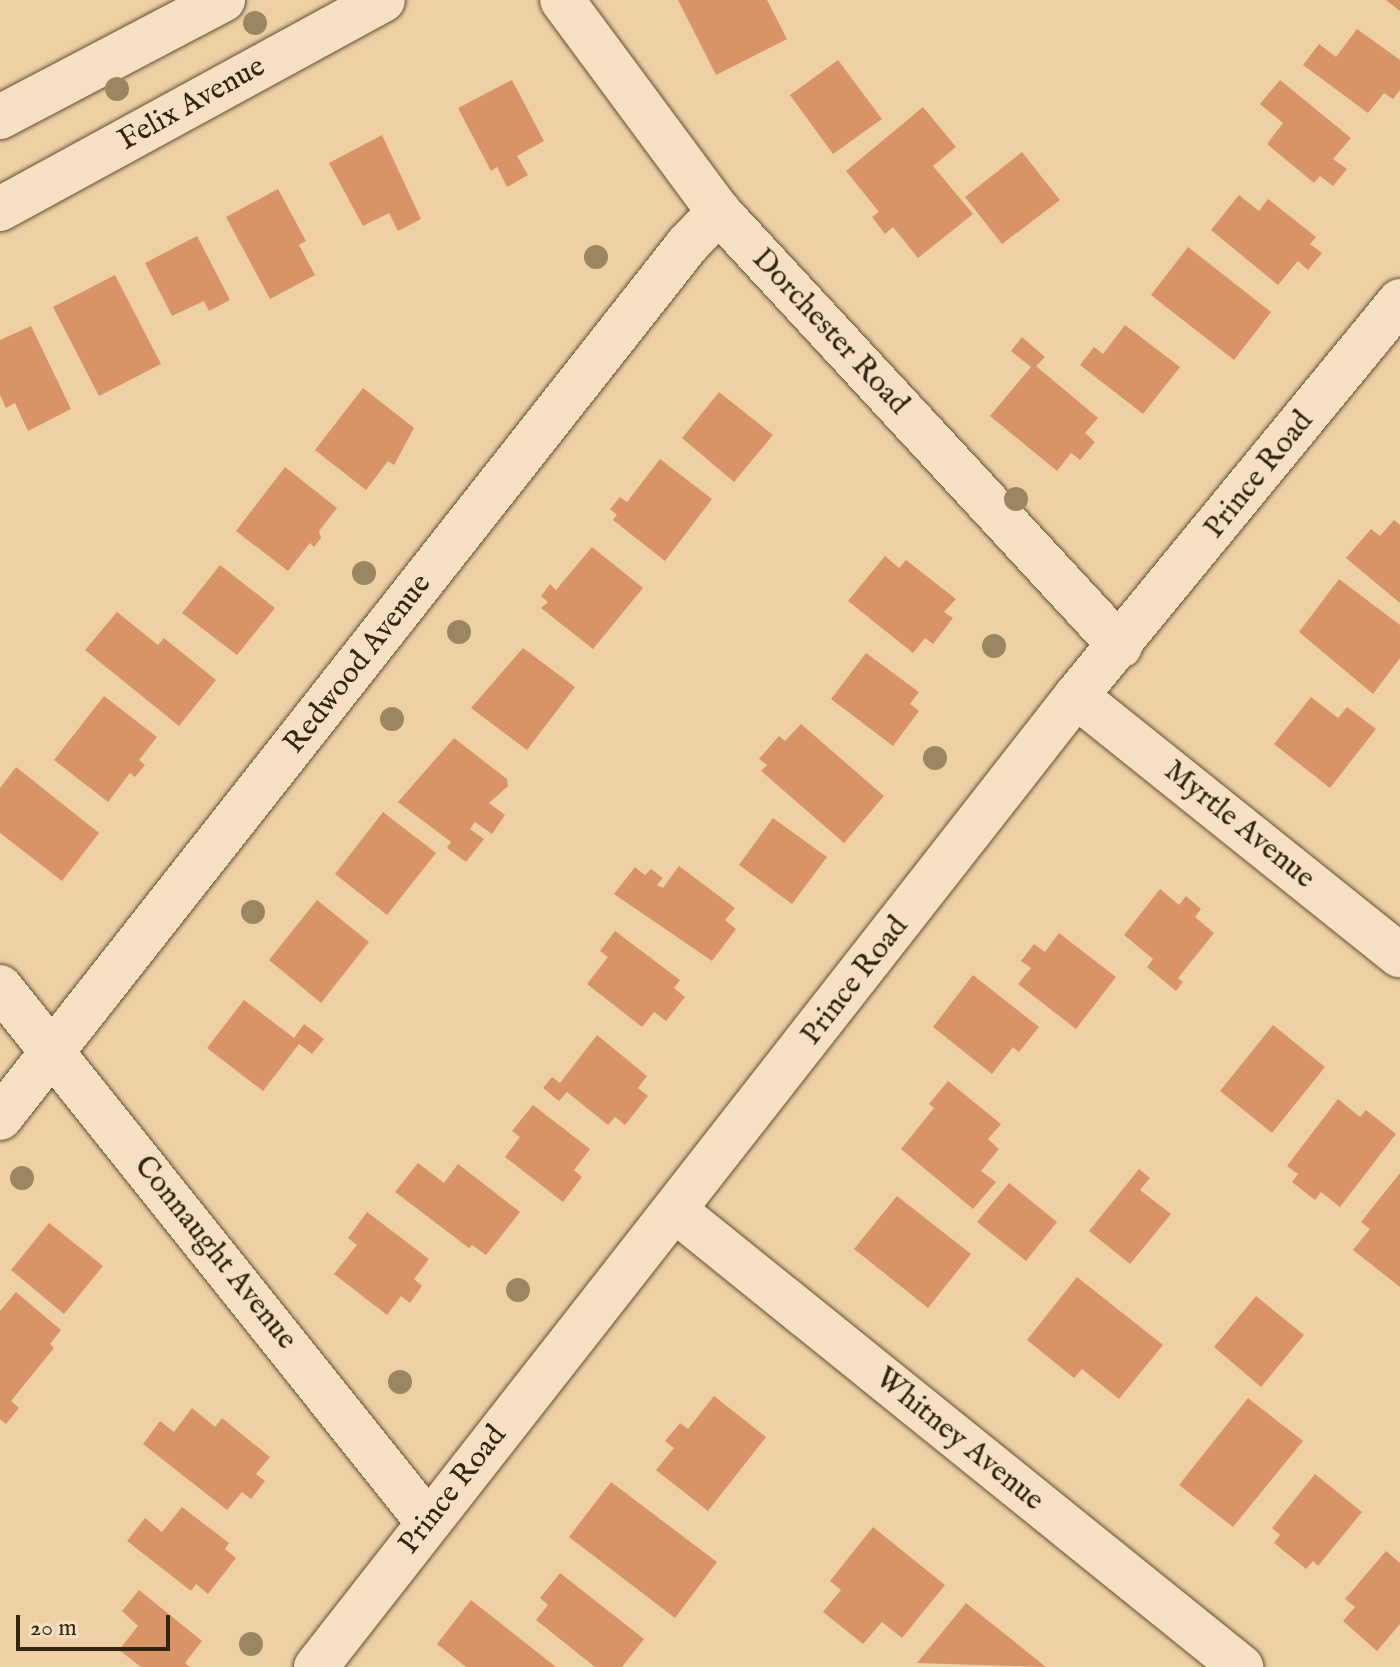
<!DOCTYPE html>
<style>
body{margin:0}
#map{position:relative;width:1400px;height:1667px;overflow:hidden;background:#efd0a5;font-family:"IM FELL English",serif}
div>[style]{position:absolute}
.building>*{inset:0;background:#d89467}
.roads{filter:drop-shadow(0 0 2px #634f34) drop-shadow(0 0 2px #634f34)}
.minor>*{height:44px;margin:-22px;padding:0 22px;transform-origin:22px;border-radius:22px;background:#f5e0c4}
.tertiary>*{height:44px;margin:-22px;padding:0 22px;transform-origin:22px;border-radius:22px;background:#f5e0c4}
.trees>*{width:24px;height:24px;margin:-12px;border-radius:50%;background:#9b8662}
span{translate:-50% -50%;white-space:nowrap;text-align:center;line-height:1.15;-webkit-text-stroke:8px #f5e0c4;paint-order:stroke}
.street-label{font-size:30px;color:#34240f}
.scale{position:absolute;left:16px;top:1615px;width:154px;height:36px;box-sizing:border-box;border:4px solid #34240f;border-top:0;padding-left:10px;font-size:24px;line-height:28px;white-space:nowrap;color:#34240f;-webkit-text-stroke:6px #f5e0c4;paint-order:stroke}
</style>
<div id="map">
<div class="building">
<div style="clip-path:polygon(678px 0,767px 0,787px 39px,716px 75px)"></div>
<div style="clip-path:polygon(1386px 0,1400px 0,1400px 11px)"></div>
<div style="clip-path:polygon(1357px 29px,1400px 60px,1400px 90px,1393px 99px,1384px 93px,1368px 113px,1303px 65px,1319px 44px,1336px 57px)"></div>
<div style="clip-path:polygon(838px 60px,882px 119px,833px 154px,790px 95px)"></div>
<div style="clip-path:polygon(512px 80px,544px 141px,517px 156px,528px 175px,507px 187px,497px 167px,491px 171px,458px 108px)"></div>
<div style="clip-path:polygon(1280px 80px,1351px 138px,1333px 159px,1347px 169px,1333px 186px,1320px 176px,1314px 183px,1267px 144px,1283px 123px,1260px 104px)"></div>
<div style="clip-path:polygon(923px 107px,956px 147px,933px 166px,973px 214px,918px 258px,893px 227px,885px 234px,872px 217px,879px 212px,846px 171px)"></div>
<div style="clip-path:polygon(382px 135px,421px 219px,398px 231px,389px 213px,363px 226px,329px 163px)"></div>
<div style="clip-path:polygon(1022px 152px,1060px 200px,1002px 244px,965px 197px)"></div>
<div style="clip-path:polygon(278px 189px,306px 241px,299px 245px,315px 275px,270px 299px,226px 217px)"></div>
<div style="clip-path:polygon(1239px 195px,1259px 211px,1268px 199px,1316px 237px,1310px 244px,1322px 253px,1308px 270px,1298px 261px,1278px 285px,1211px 230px)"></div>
<div style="clip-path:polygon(197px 236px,230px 300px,209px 311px,204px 301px,172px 316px,145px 263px)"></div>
<div style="clip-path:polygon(1188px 247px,1271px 312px,1234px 360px,1151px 295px)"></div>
<div style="clip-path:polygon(115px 275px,161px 364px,99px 396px,53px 307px)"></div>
<div style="clip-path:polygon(1125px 325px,1180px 367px,1143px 414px,1080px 365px,1094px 347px,1103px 354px)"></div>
<div style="clip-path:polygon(31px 326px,71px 409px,28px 431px,15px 403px,6px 408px,0 395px,0 340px)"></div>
<div style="clip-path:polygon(1022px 337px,1045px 357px,1036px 366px,1098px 418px,1085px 433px,1095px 442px,1080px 460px,1071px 453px,1057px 471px,990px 416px,1031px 367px,1011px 351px)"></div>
<div style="clip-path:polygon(363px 388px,414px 428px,394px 465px,388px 461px,366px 490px,315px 450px)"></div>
<div style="clip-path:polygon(719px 392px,773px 435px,734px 482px,682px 438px)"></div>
<div style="clip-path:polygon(660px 459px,712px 499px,665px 561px,613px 520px,617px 515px,610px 509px,620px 497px,627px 502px)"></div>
<div style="clip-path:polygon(285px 467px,337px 508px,319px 531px,321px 538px,314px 547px,310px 543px,288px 571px,236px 531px)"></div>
<div style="clip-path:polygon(1394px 520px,1400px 525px,1400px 603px,1346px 558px,1371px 529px,1380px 536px)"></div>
<div style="clip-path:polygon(592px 547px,643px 588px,593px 649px,541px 608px,548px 602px,541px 596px,550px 584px,556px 590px)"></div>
<div style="clip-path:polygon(885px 556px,899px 568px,906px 560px,956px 599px,944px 612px,953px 618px,933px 644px,925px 638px,913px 653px,848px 601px)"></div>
<div style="clip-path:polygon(220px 565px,275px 608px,237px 655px,182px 613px)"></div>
<div style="clip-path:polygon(1339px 579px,1400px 625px,1400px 658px,1373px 694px,1299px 632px)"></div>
<div style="clip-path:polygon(117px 612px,158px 645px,164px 638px,216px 680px,179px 726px,85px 650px)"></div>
<div style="clip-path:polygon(523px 648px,575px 687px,527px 750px,471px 708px)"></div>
<div style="clip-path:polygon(866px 653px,919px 692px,910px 704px,919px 711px,893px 746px,831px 699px)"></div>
<div style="clip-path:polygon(104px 696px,157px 737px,139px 760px,145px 765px,135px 777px,130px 773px,108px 802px,54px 760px)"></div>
<div style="clip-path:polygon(1311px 697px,1338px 718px,1347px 707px,1376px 729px,1330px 788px,1274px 744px)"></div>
<div style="clip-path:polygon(801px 724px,884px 796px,844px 843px,761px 771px,767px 765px,759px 759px,779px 736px,785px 741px)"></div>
<div style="clip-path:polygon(454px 738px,507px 779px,508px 786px,489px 803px,505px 815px,492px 834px,475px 822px,470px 829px,484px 839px,466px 862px,447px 848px,451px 842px,398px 802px)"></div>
<div style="clip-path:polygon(16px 767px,99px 833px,62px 881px,0 833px,0 788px)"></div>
<div style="clip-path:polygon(383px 812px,436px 853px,387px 915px,335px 874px)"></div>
<div style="clip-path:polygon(773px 818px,827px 857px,792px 904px,739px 865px)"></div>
<div style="clip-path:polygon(679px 866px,735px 908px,725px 920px,736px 929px,712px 961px,614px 894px,635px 867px,645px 875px,651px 869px,663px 878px,657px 885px,663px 888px)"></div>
<div style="clip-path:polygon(1160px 889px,1179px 905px,1186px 896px,1201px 909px,1195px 917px,1214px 933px,1178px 978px,1183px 982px,1176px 991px,1147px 967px,1153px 959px,1124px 935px)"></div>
<div style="clip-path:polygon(317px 900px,369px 942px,321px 1003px,269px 960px)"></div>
<div style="clip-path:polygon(615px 931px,680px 980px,674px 988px,685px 997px,666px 1021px,654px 1012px,642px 1027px,587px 984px,608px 957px,600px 951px)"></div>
<div style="clip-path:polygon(1059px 933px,1116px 977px,1076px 1029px,1018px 984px,1031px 968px,1021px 961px,1034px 944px,1045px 952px)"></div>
<div style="clip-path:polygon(973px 975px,1039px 1027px,1019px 1052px,1013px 1047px,992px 1074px,933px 1027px)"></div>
<div style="clip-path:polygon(244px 1000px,294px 1038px,304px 1024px,324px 1039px,312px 1054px,299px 1044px,263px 1091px,207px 1048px)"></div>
<div style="clip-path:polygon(1273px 1025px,1325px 1067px,1272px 1133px,1220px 1091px)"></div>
<div style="clip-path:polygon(597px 1035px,647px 1076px,638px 1088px,648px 1096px,625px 1125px,615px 1117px,608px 1125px,567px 1092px,559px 1101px,543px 1088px,552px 1077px,560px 1083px)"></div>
<div style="clip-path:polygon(948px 1081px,1001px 1124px,988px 1139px,999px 1149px,981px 1171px,996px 1182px,973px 1209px,901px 1149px,934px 1108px,929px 1104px)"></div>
<div style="clip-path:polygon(1338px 1099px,1360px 1117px,1366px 1110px,1396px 1134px,1340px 1207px,1321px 1192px,1315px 1200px,1292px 1182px,1298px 1174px,1287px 1166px)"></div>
<div style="clip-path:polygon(533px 1105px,590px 1149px,574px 1170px,582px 1177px,563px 1202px,505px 1157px,520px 1137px,512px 1131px)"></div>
<div style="clip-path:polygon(418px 1163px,444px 1183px,458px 1164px,520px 1212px,486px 1255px,472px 1245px,469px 1248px,395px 1192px)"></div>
<div style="clip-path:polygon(1139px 1169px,1150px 1178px,1140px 1190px,1171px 1214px,1130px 1264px,1089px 1231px)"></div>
<div style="clip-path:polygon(1400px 1173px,1400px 1287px,1353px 1250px,1370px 1229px,1361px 1222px)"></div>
<div style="clip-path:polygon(1009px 1183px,1057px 1222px,1026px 1261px,977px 1222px)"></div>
<div style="clip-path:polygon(897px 1196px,971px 1254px,928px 1308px,854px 1249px)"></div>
<div style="clip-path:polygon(367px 1212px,429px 1259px,414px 1279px,422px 1286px,410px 1303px,401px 1296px,387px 1315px,334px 1274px,357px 1245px,348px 1238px)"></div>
<div style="clip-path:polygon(49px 1223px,103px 1266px,64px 1314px,11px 1270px)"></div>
<div style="clip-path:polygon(1077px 1277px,1163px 1345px,1119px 1399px,1082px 1369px,1074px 1378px,1027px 1340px)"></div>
<div style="clip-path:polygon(16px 1292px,61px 1330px,50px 1344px,54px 1348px,11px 1401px,19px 1408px,6px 1424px,0 1419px,0 1311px)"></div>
<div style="clip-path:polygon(1256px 1296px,1304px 1335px,1261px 1387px,1214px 1347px)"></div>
<div style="clip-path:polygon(714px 1396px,766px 1437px,708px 1511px,656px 1470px,674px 1448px,665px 1441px,680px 1423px,688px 1429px)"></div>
<div style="clip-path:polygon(1248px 1398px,1303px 1441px,1233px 1527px,1179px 1485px)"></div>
<div style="clip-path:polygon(192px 1408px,215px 1427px,222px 1418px,270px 1457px,256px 1474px,265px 1481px,251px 1499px,242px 1492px,227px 1510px,143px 1444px,160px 1421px,174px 1432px)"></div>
<div style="clip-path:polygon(1315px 1474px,1362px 1512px,1318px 1566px,1313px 1561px,1306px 1569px,1274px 1543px,1280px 1535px,1272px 1528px)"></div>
<div style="clip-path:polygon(611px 1482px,717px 1562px,675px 1618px,569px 1537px)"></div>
<div style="clip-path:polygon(182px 1507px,229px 1543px,225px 1549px,236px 1558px,208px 1594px,196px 1584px,191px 1591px,127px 1541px,145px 1518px,162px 1532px)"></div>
<div style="clip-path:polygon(873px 1527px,945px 1585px,902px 1638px,882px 1622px,863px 1644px,823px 1612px,841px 1590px,830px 1581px)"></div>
<div style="clip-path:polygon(1386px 1551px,1400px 1563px,1400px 1624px,1377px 1651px,1343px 1621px,1355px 1607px,1345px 1599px)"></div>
<div style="clip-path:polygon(560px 1573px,644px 1639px,622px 1667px,595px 1667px,536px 1620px,548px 1605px,540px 1598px)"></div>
<div style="clip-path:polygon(139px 1590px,202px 1641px,185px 1663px,190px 1667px,141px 1667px,119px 1650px,138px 1626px,122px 1611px)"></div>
<div style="clip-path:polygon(471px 1600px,556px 1667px,466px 1667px,437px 1644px)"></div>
<div style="clip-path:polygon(966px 1603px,1046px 1667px,917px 1663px)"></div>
</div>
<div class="roads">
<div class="minor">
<div style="left:562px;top:0;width:264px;rotate:53.5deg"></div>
<div style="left:719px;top:212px;width:591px;rotate:47.26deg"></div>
<div style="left:0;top:117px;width:252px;rotate:-27.7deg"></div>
<div style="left:0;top:209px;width:436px;rotate:-28.6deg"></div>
<div style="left:1076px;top:696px;width:415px;rotate:38.7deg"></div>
<div style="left:0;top:987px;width:684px;rotate:51.35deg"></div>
<div style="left:0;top:1118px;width:1112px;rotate:-51.79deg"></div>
<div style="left:688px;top:244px;width:45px;rotate:-45.9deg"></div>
<div style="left:677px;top:1212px;width:725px;rotate:38.89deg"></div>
</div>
<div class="tertiary">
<div style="left:316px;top:1667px;width:1233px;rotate:-51.95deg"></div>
<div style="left:1076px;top:696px;width:511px;rotate:-50.64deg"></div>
</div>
</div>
<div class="trees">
<div style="left:255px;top:23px"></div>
<div style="left:117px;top:89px"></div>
<div style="left:596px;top:257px"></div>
<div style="left:1016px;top:499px"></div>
<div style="left:364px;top:573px"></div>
<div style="left:459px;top:632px"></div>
<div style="left:994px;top:646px"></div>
<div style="left:392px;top:719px"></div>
<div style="left:935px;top:758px"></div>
<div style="left:253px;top:912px"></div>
<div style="left:22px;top:1178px"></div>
<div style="left:518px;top:1290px"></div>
<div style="left:400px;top:1382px"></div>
<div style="left:251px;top:1644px"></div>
</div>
<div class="street-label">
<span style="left:192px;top:104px;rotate:-29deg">Felix Avenue</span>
<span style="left:830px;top:332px;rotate:47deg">Dorchester Road</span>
<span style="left:1259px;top:475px;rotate:-51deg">Prince Road</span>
<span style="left:358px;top:664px;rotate:-52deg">Redwood Avenue</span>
<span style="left:1239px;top:825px;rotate:39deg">Myrtle Avenue</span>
<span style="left:855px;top:981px;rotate:-52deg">Prince Road</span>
<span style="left:215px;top:1253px;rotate:51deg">Connaught Avenue</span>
<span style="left:959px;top:1440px;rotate:39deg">Whitney Avenue</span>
<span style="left:453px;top:1490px;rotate:-52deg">Prince Road</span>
</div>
<div class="scale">20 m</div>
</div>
